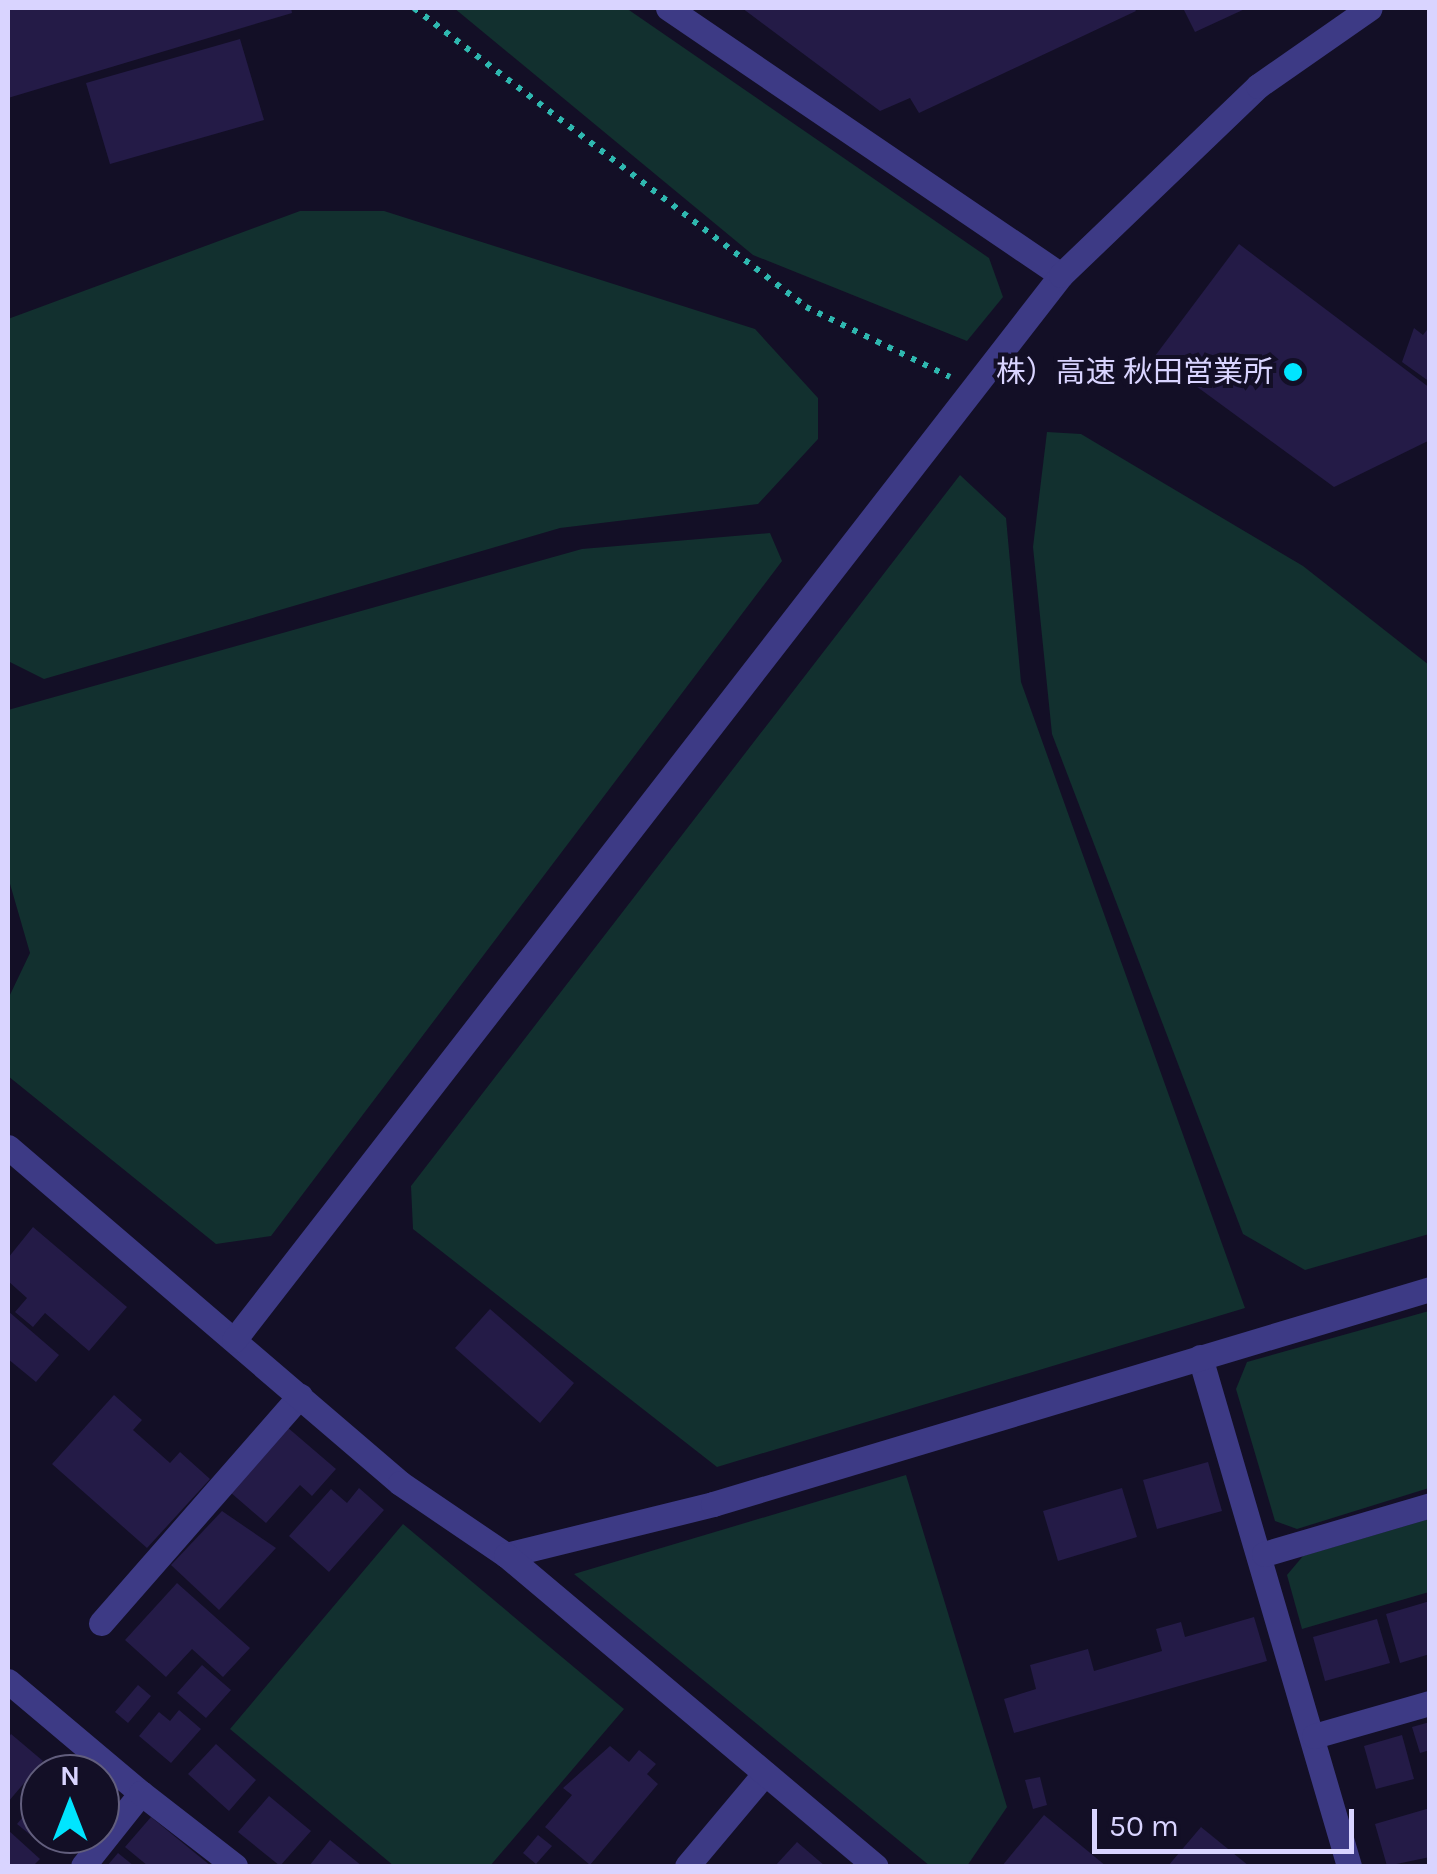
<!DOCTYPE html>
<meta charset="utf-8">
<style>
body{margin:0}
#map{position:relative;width:1437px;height:1874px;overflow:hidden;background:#130f26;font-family:Karla,"Noto Sans JP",sans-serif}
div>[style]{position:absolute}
.green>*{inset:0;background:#12302f}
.building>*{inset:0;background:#241b47}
.path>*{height:6px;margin-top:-3px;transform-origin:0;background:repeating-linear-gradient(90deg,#2fb8b0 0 5px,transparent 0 13px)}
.minor>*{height:25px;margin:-12.5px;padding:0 12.5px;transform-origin:12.5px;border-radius:12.5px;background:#3d3a85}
.tertiary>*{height:25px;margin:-12.5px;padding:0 12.5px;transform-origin:12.5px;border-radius:12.5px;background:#3d3a85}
.dots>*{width:28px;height:28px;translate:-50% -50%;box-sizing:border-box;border:5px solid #130f26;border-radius:50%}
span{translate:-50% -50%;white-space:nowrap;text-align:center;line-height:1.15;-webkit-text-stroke:8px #130f26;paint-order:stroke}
.poi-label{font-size:30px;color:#d9d4ff}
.right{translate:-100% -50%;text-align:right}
.frame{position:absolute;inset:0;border:10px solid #d9d4ff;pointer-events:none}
.north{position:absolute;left:20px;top:1754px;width:100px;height:100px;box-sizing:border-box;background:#130f26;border:2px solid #625e7d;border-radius:50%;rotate:0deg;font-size:28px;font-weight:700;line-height:40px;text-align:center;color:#d9d4ff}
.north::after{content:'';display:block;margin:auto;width:35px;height:45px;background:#00e5ff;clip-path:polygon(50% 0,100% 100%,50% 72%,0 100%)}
.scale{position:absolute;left:1092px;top:1809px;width:262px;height:45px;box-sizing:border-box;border:5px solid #d9d4ff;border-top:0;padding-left:12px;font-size:30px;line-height:35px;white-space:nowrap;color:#d9d4ff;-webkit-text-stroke:8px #130f26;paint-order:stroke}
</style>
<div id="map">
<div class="green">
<div style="clip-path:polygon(454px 8px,626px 8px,989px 258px,1003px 297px,967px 341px,753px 255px)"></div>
<div style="clip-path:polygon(300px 211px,384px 211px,755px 329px,818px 398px,818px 439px,758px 504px,560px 528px,44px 679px,8px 661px,8px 319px)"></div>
<div style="clip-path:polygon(1047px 432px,1081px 434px,1303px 566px,1429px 665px,1429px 1234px,1305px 1270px,1243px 1234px,1052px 734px,1033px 547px)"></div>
<div style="clip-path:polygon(960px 475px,1006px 518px,1021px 682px,1245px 1308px,717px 1467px,413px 1229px,411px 1186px)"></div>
<div style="clip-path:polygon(770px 533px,782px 561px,271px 1236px,216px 1244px,8px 1076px,8px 999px,30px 953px,8px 877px,8px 710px,582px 549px)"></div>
<div style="clip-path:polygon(1429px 1311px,1429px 1488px,1297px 1529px,1275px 1521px,1236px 1389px,1247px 1362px)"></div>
<div style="clip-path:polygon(906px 1475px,1007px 1807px,967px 1866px,930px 1866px,574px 1574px)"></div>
<div style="clip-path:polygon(1429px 1519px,1429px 1592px,1302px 1629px,1287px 1575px,1303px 1556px)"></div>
<div style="clip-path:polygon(403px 1524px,624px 1709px,490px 1866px,394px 1866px,230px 1729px)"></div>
</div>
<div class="building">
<div style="clip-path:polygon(8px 8px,291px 8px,292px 13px,8px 98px)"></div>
<div style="clip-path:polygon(742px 8px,1134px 8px,1136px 11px,919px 113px,910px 98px,880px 111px)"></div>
<div style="clip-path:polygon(1183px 8px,1247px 8px,1195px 32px)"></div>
<div style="clip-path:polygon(240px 39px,264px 120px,110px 164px,86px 83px)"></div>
<div style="clip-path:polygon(1239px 244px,1430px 388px,1430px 440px,1334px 487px,1155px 356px)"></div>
<div style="clip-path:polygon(1430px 326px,1430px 382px,1402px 362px,1414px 328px,1423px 335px)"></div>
<div style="clip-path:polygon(33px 1227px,127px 1307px,89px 1351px,45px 1313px,33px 1327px,15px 1312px,27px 1298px,8px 1281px,8px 1258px)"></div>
<div style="clip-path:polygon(490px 1309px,574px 1383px,540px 1423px,455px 1348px)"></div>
<div style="clip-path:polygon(8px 1311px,59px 1355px,36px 1382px,8px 1359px)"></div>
<div style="clip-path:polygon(114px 1395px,142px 1420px,133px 1430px,170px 1463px,180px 1452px,210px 1479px,147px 1548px,52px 1464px)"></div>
<div style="clip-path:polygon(287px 1427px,336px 1469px,312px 1496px,300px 1485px,266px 1523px,230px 1492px)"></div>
<div style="clip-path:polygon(1208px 1462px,1222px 1511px,1157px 1529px,1143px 1480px)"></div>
<div style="clip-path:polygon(359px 1488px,384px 1510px,329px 1572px,289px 1536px,331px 1489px,347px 1503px)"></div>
<div style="clip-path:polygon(1122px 1488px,1137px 1537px,1058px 1561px,1043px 1511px)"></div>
<div style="clip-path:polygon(222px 1511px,276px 1548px,219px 1610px,171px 1565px)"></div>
<div style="clip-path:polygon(177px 1583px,250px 1648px,223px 1677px,192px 1649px,166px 1677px,125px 1640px)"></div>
<div style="clip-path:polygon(1430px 1601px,1430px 1654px,1400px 1663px,1386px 1614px)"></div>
<div style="clip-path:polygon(1254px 1617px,1267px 1661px,1014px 1733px,1004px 1699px,1036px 1689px,1030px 1665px,1088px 1649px,1094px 1671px,1162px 1651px,1156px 1629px,1181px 1622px,1185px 1637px)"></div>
<div style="clip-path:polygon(1377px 1619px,1390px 1663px,1325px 1681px,1313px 1637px)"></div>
<div style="clip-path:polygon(202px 1665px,231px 1690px,206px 1718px,177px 1693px)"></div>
<div style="clip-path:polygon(138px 1685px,151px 1696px,128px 1723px,115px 1712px)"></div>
<div style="clip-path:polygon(179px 1710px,201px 1729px,171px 1763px,139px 1736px,159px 1712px,170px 1721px)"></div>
<div style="clip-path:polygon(1430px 1722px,1430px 1750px,1420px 1753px,1412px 1727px)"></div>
<div style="clip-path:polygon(11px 1734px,43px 1761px,8px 1802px,8px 1738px)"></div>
<div style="clip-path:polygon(1402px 1735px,1414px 1779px,1376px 1789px,1364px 1746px)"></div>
<div style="clip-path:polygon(216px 1744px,256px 1780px,229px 1811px,188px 1774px)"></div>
<div style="clip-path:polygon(610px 1746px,629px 1762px,639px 1750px,656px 1764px,647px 1774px,658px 1784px,590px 1865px,545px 1827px,572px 1795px,563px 1788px)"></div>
<div style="clip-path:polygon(1040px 1777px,1047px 1805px,1033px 1809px,1025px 1780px)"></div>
<div style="clip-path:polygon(269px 1796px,311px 1831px,280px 1866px,238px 1832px)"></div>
<div style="clip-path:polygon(40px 1797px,40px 1834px,63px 1834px,49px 1850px,17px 1824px)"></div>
<div style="clip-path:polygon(1430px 1808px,1430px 1857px,1387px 1866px,1375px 1824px)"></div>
<div style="clip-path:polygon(1044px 1815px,1106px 1866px,1002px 1866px)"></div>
<div style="clip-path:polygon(151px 1817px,211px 1866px,148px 1866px,125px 1847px)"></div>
<div style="clip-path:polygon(1201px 1827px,1249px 1866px,1168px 1866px)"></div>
<div style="clip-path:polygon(8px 1830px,40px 1859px,33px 1866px,8px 1866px)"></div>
<div style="clip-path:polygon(538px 1835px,552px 1846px,536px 1864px,523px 1853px)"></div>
<div style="clip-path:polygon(330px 1840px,362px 1866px,309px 1866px)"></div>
<div style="clip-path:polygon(797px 1842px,825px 1866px,775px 1866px)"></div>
<div style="clip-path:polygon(118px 1853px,134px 1866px,107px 1866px)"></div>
</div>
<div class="path">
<div style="left:414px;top:8px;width:493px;rotate:37.3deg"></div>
<div style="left:806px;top:307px;width:160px;rotate:25.9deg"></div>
</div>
<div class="minor">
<div style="left:668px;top:8px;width:475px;rotate:34.2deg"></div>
<div style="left:1200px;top:1357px;width:530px;rotate:73.68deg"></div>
<div style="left:1264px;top:1554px;width:173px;rotate:-16.4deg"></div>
<div style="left:506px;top:1555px;width:213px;rotate:-13.8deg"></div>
<div style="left:713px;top:1504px;width:749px;rotate:-16.69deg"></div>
<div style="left:101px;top:1623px;width:302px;rotate:-48.8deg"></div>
<div style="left:8px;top:1681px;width:174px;rotate:40.1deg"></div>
<div style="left:141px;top:1793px;width:93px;rotate:128.5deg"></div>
<div style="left:1314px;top:1736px;width:121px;rotate:-15.9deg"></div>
<div style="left:141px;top:1793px;width:119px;rotate:37.8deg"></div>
<div style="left:687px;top:1866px;width:121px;rotate:-50deg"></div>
</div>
<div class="tertiary">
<div style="left:8px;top:1147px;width:516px;rotate:40.6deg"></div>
<div style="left:400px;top:1483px;width:128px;rotate:34.2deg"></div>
<div style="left:506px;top:1555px;width:483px;rotate:40.1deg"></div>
<div style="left:234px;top:1340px;width:1348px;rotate:-52.17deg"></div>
<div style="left:1061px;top:275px;width:273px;rotate:-43.8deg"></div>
<div style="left:1258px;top:86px;width:136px;rotate:-34.9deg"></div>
</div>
<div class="dots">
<div style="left:1293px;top:372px;background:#00e5ff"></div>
</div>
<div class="poi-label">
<span class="right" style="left:1273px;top:372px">株）高速 秋田営業所</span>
</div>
<div class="frame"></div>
<div class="north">N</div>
<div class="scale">50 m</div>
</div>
